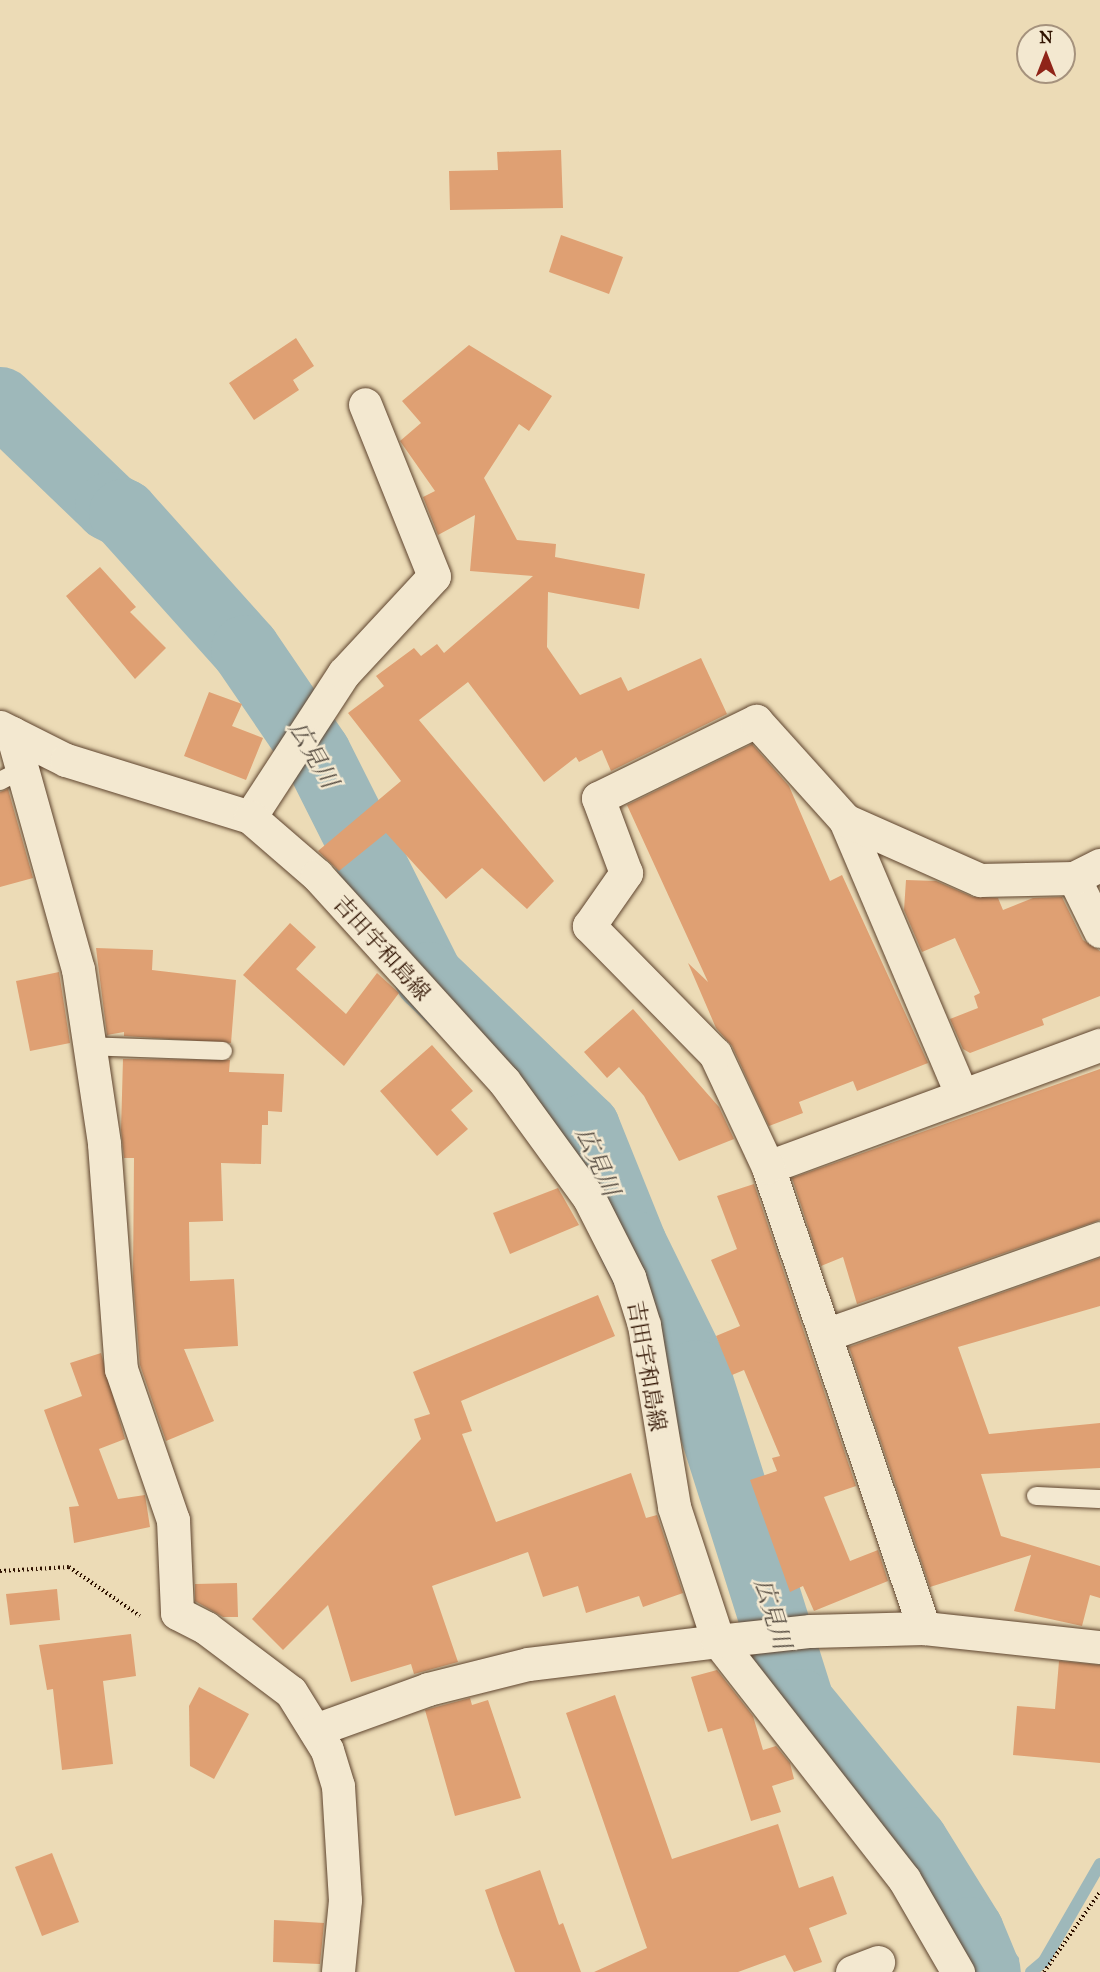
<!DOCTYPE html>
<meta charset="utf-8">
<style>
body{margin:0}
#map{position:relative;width:1100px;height:1972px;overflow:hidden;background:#ecdbb6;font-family:"IM FELL Great Primer","Noto Serif JP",serif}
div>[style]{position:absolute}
.water>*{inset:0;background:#9eb8ba}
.stream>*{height:12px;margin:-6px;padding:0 6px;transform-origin:6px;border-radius:6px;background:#9eb8ba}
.river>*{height:69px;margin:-34.5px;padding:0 34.5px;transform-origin:34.5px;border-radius:34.5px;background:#9eb8ba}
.building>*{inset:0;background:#dfa073}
.path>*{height:4px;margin-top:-2px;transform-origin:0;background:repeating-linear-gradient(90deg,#2f1200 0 1.5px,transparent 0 4.5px)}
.roads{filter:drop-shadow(0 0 2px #5e442e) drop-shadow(0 0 2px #5e442e)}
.lane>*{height:18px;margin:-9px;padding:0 9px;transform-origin:9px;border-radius:9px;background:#f3e8d0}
.street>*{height:33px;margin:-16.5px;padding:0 16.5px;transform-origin:16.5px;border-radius:16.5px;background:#f3e8d0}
.secondary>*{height:33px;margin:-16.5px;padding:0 16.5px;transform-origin:16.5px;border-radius:16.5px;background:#f3e8d0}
span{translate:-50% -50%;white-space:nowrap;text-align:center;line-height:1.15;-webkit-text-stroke:5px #f3e8d0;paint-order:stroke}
.street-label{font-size:22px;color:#2f1200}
.water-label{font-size:24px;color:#564c41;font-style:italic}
.north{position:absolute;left:1016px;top:24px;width:60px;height:60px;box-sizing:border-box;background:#f3e8d0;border:2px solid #a5927d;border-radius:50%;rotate:0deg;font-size:16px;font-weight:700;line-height:24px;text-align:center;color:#2f1200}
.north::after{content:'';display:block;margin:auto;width:21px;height:27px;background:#8f2418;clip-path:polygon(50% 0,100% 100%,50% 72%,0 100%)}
</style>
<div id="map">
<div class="water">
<div style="clip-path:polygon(993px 1923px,1019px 1958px,1020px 1972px,973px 1972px,961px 1947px)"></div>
</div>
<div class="stream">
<div style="left:1031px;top:1972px;width:17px;rotate:-40deg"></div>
<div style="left:1044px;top:1961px;width:112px;rotate:-60deg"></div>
</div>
<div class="river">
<div style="left:0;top:401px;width:151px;rotate:43.9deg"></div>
<div style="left:109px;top:506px;width:16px;rotate:27deg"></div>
<div style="left:123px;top:513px;width:183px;rotate:48.1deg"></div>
<div style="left:245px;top:649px;width:126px;rotate:55.7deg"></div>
<div style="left:316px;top:753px;width:250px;rotate:63.3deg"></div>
<div style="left:428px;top:976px;width:218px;rotate:43.9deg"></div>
<div style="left:585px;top:1127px;width:126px;rotate:68.1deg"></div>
<div style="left:632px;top:1244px;width:145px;rotate:63.8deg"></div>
<div style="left:696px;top:1374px;width:345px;rotate:72.5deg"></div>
<div style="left:800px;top:1703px;width:178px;rotate:50.7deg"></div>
<div style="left:913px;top:1841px;width:106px;rotate:58.1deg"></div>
<div style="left:969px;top:1931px;width:44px;rotate:67.5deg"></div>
</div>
<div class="building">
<div style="clip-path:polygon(561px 150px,563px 208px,450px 210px,449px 171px,498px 170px,497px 152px)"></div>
<div style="clip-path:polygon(561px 235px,623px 257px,609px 294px,549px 272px)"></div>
<div style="clip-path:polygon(296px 338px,314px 366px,293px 380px,299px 390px,254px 420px,229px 383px)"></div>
<div style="clip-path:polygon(469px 345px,552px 396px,529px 431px,519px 424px,484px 478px,517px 540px,556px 544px,555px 557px,645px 574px,639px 609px,548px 592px,547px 647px,580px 695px,621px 677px,628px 691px,701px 658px,727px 714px,611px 771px,602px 750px,579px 762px,576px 757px,544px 782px,468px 682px,419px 720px,554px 881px,527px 909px,482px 868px,446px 899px,386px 833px,339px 871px,318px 851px,401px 781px,348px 713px,384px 686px,376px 676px,414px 648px,421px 656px,437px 644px,444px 653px,533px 576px,470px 571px,475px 515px,438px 535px,423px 497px,435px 491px,400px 441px,421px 423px,402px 401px)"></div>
<div style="clip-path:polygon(100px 567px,136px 607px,130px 612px,166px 648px,135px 679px,66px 596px)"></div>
<div style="clip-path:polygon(209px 692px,242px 704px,232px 726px,263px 738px,246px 780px,184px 756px)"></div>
<div style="clip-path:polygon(752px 744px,789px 786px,830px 881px,842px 875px,928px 1063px,857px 1091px,853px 1081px,799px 1102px,803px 1113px,769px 1126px,732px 1046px,716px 1028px,688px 963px,708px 982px,627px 805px)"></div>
<div style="clip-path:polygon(8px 789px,33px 878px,0 887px,0 792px)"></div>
<div style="clip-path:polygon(906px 880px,936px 881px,973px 897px,998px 898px,1003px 910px,1033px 898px,1062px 897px,1083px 940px,1100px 951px,1100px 996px,1042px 1019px,1044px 1025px,970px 1053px,963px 1049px,950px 1019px,978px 1008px,974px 996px,980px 993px,955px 938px,922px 952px,904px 910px)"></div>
<div style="clip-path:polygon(290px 923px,316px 947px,296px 969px,346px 1014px,377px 973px,399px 993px,344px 1066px,243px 975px)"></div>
<div style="clip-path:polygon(96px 948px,153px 950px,152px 970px,236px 980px,231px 1043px,124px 1036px,124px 1032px,107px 1035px)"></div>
<div style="clip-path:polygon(59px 972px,70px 1043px,30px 1051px,16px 981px)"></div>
<div style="clip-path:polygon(633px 1009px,719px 1107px,734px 1139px,679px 1161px,644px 1096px,619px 1067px,607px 1078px,584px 1052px)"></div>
<div style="clip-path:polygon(432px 1045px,473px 1091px,451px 1110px,468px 1129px,437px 1156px,380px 1091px)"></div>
<div style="clip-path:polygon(123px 1059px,230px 1060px,229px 1072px,284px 1074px,282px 1112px,268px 1111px,268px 1125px,262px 1125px,261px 1164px,221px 1163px,223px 1221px,189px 1222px,190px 1281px,234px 1279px,238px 1346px,184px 1349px,214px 1421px,166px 1441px,140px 1365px,133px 1279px,134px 1158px,124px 1158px,121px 1130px)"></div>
<div style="clip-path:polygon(1100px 1069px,1100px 1220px,857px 1304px,843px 1257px,821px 1266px,792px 1178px)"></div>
<div style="clip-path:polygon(754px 1184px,856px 1486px,824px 1497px,850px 1561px,878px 1550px,888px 1581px,814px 1611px,803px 1586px,790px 1592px,750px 1480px,777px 1471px,772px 1458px,780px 1456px,744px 1370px,732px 1375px,716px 1336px,740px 1326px,711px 1260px,737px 1249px,717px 1196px)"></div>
<div style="clip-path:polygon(558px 1188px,579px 1225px,510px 1254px,493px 1213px)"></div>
<div style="clip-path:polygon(1100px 1258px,1100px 1306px,958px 1347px,989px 1434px,1100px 1423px,1100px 1468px,981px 1474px,1001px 1536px,1100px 1566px,1100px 1598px,1090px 1595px,1082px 1626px,1014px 1611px,1031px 1555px,930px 1587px,849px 1347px)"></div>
<div style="clip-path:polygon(598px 1295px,615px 1336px,461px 1401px,472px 1431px,462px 1434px,496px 1522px,631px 1473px,646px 1518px,657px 1515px,683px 1593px,643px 1607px,639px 1596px,586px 1613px,578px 1586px,543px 1597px,528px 1552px,432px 1586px,458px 1662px,414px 1674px,411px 1664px,351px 1682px,328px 1605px,283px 1650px,252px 1619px,421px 1439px,414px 1419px,430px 1414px,413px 1372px)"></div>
<div style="clip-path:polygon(101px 1353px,125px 1439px,99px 1449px,118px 1499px,145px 1495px,150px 1527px,74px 1543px,69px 1507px,79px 1506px,44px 1410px,82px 1396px,70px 1363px)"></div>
<div style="clip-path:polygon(237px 1583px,238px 1617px,223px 1617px,195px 1601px,195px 1584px)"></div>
<div style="clip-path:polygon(57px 1589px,60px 1620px,10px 1625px,6px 1594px)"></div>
<div style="clip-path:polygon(131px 1634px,136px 1676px,103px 1681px,113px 1764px,62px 1770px,53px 1689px,47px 1690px,39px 1645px)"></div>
<div style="clip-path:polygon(1059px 1661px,1100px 1665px,1100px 1763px,1013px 1755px,1017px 1706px,1055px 1709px)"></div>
<div style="clip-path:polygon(717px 1670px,753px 1716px,763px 1750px,776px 1746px,790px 1763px,794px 1779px,772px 1786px,781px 1812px,751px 1821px,722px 1728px,708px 1732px,691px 1677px)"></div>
<div style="clip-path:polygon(199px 1687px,249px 1714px,214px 1779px,190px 1766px,189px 1706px)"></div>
<div style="clip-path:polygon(615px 1695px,672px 1859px,778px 1824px,799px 1888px,833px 1876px,847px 1914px,809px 1928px,822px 1962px,794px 1972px,785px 1955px,738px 1972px,594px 1972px,647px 1948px,566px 1713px)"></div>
<div style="clip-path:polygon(470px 1698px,472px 1705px,488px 1700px,521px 1798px,455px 1816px,425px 1710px)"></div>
<div style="clip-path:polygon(52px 1853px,79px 1922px,42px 1936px,15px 1867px)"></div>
<div style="clip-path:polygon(540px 1870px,559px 1925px,563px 1923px,581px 1972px,515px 1972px,500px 1933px,485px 1890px)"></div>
<div style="clip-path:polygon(274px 1920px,324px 1923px,320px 1964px,273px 1962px)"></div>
</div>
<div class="path">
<div style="left:0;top:1571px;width:69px;rotate:-3.3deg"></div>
<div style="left:69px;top:1567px;width:86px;rotate:34.6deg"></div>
<div style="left:1044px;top:1972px;width:98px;rotate:-55deg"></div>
</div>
<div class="roads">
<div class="lane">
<div style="left:0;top:781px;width:29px;rotate:-27deg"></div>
<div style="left:86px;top:1046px;width:137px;rotate:2.1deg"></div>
<div style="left:1036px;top:1496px;width:64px;rotate:2.7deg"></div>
</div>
<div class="street">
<div style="left:12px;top:733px;width:245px;rotate:74.4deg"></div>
<div style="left:78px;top:969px;width:177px;rotate:81.5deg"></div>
<div style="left:104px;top:1144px;width:226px;rotate:85.7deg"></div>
<div style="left:121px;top:1369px;width:160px;rotate:71deg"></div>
<div style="left:173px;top:1520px;width:93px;rotate:87.5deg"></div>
<div style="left:177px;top:1613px;width:33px;rotate:27deg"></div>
<div style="left:206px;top:1628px;width:106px;rotate:37deg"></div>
<div style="left:291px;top:1692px;width:68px;rotate:58.2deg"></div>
<div style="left:327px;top:1750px;width:38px;rotate:73deg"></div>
<div style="left:338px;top:1786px;width:114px;rotate:86.5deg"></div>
<div style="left:345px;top:1900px;width:72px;rotate:95.6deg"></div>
<div style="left:250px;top:817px;width:172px;rotate:-56.9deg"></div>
<div style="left:344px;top:673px;width:132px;rotate:-47.1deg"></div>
<div style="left:434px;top:576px;width:185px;rotate:-111.9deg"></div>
<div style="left:845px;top:820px;width:299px;rotate:67deg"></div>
<div style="left:1074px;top:878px;width:59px;rotate:63.9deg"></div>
<div style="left:768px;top:1167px;width:354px;rotate:-20.2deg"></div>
<div style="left:825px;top:1335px;width:292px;rotate:-19.4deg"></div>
<div style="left:924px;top:1628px;width:487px;rotate:-108.7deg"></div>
<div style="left:768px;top:1167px;width:125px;rotate:-115.1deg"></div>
<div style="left:715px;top:1054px;width:180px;rotate:-134.5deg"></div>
<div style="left:589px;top:926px;width:65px;rotate:-55.1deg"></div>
<div style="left:626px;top:873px;width:80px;rotate:-110.5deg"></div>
<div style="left:598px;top:798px;width:176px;rotate:-26deg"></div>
<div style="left:756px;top:721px;width:133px;rotate:48deg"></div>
<div style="left:845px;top:820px;width:148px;rotate:24deg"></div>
<div style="left:980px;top:880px;width:94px;rotate:-1.2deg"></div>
<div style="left:1074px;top:878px;width:29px;rotate:-27deg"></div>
<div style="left:315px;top:1730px;width:120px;rotate:-19.9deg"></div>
<div style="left:428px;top:1689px;width:103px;rotate:-14deg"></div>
<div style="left:528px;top:1664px;width:191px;rotate:-6.9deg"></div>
<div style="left:718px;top:1641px;width:302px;rotate:52deg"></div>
<div style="left:904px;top:1879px;width:108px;rotate:59.9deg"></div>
<div style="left:852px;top:1972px;width:28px;rotate:-21deg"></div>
</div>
<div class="secondary">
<div style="left:0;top:727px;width:74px;rotate:26.6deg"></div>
<div style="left:66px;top:760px;width:193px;rotate:17.2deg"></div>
<div style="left:250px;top:817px;width:89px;rotate:40.9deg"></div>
<div style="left:317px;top:875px;width:278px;rotate:47.8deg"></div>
<div style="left:504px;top:1081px;width:145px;rotate:54deg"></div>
<div style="left:589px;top:1198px;width:89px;rotate:63.1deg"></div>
<div style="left:629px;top:1277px;width:50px;rotate:72.6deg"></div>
<div style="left:644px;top:1325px;width:184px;rotate:80.6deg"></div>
<div style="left:674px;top:1507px;width:141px;rotate:71.8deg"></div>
<div style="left:718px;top:1641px;width:93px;rotate:-6.2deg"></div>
<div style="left:810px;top:1631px;width:114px;rotate:-1.5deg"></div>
<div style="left:924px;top:1628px;width:177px;rotate:6.2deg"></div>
</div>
</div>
<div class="street-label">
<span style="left:382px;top:948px;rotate:48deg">吉田宇和島線</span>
<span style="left:647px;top:1366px;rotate:80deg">吉田宇和島線</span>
</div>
<div class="water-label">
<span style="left:313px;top:755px;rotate:60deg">広見川</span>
<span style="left:597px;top:1162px;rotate:66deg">広見川</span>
<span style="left:772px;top:1614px;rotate:73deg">広見川</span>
</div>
<div class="north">N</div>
</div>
